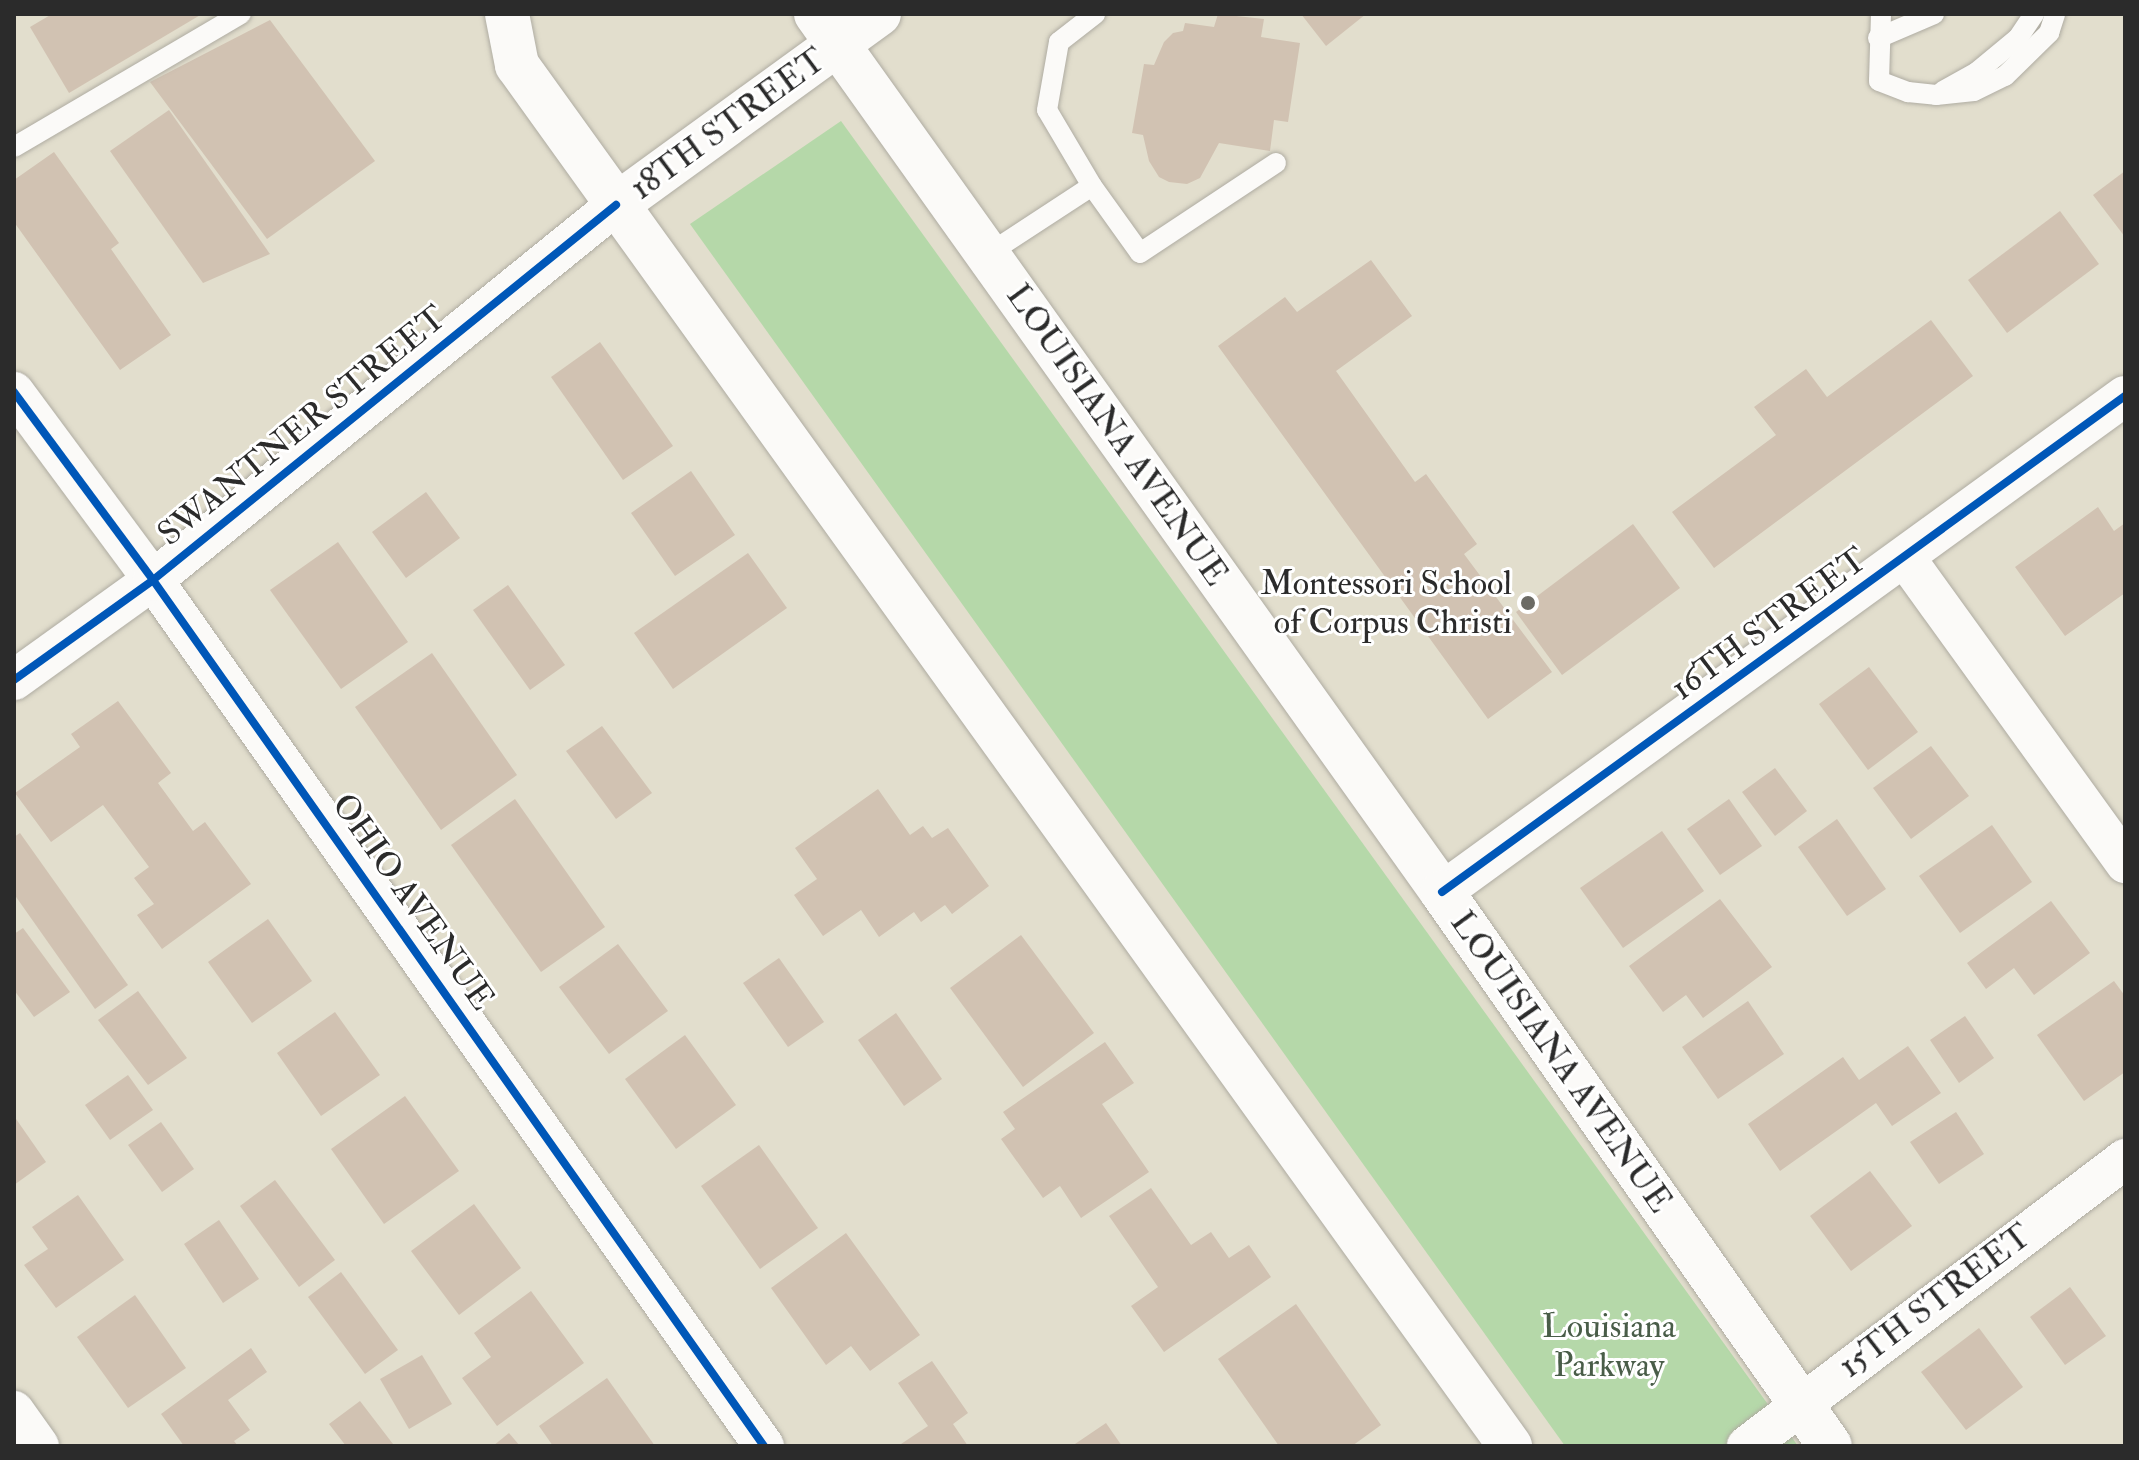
<!DOCTYPE html>
<style>
body{margin:0}
#map{position:relative;width:2139px;height:1460px;overflow:hidden;background:#e2decd;font-family:"IM FELL Double Pica",serif}
div>[style]{position:absolute}
.green>*{inset:0;background:#b5d8a9}
.building>*{inset:0;background:#d1c2b2}
.roads{filter:drop-shadow(0 0 2px #afaca2) drop-shadow(0 0 2px #afaca2)}
.lane>*{height:20px;margin:-10px;padding:0 10px;transform-origin:10px;border-radius:10px;background:#fbfaf8}
.street>*{height:40px;margin:-20px;padding:0 20px;transform-origin:20px;border-radius:20px;background:#fbfaf8}
.secondary>*{height:44px;margin:-22px;padding:0 22px;transform-origin:22px;border-radius:22px;background:#fbfaf8}
.cycleway>*{height:8px;margin:-4px;padding:0 4px;transform-origin:4px;border-radius:4px;background:#0057b8}
.dots>*{width:22px;height:22px;translate:-50% -50%;box-sizing:border-box;border:4px solid #fff;border-radius:50%}
span{translate:-50% -50%;white-space:nowrap;text-align:center;line-height:1.15;-webkit-text-stroke:6px #fff;paint-order:stroke}
.street-label{font-size:34px;color:#2b2b2b}
.poi-label{font-size:34px;color:#2b2b2b}
.right{translate:-100% -50%;text-align:right}
.park-label{font-size:34px;color:#495d48}
.frame{position:absolute;inset:0;border:16px solid #2b2b2b;pointer-events:none}
</style>
<div id="map">
<div class="green">
<div style="clip-path:polygon(841px 121px,1798px 1446px,1565px 1446px,690px 224px)"></div>
</div>
<div class="building">
<div style="clip-path:polygon(52px 14px,202px 14px,69px 93px,30px 27px)"></div>
<div style="clip-path:polygon(1218px 14px,1264px 19px,1261px 37px,1300px 43px,1288px 122px,1274px 120px,1270px 151px,1219px 143px,1200px 178px,1187px 184px,1169px 182px,1159px 177px,1149px 161px,1143px 135px,1132px 133px,1144px 64px,1154px 65px,1164px 42px,1173px 33px,1183px 31px,1185px 23px,1214px 27px)"></div>
<div style="clip-path:polygon(1301px 14px,1366px 14px,1326px 46px)"></div>
<div style="clip-path:polygon(270px 20px,375px 161px,267px 239px,150px 82px)"></div>
<div style="clip-path:polygon(169px 110px,270px 254px,203px 283px,110px 151px)"></div>
<div style="clip-path:polygon(54px 152px,119px 243px,111px 249px,171px 335px,120px 370px,14px 222px,14px 180px)"></div>
<div style="clip-path:polygon(2125px 171px,2125px 237px,2093px 195px)"></div>
<div style="clip-path:polygon(2060px 211px,2099px 264px,2007px 333px,1968px 280px)"></div>
<div style="clip-path:polygon(1371px 260px,1412px 316px,1336px 371px,1415px 482px,1426px 474px,1477px 544px,1464px 554px,1552px 672px,1488px 719px,1218px 346px,1285px 297px,1297px 312px)"></div>
<div style="clip-path:polygon(1931px 320px,1973px 376px,1714px 568px,1672px 512px,1776px 435px,1754px 407px,1806px 369px,1827px 397px)"></div>
<div style="clip-path:polygon(600px 342px,673px 446px,623px 480px,551px 377px)"></div>
<div style="clip-path:polygon(691px 471px,735px 535px,675px 576px,631px 513px)"></div>
<div style="clip-path:polygon(426px 492px,460px 538px,406px 578px,372px 532px)"></div>
<div style="clip-path:polygon(2098px 507px,2114px 531px,2125px 523px,2125px 593px,2065px 636px,2015px 567px)"></div>
<div style="clip-path:polygon(1633px 524px,1680px 588px,1562px 675px,1516px 612px)"></div>
<div style="clip-path:polygon(338px 542px,408px 642px,341px 689px,270px 590px)"></div>
<div style="clip-path:polygon(748px 553px,787px 608px,673px 689px,634px 633px)"></div>
<div style="clip-path:polygon(508px 585px,565px 665px,530px 690px,473px 610px)"></div>
<div style="clip-path:polygon(432px 653px,517px 775px,441px 830px,355px 707px)"></div>
<div style="clip-path:polygon(1869px 667px,1918px 732px,1868px 770px,1819px 704px)"></div>
<div style="clip-path:polygon(118px 701px,171px 773px,158px 783px,193px 831px,205px 822px,251px 884px,162px 949px,137px 915px,154px 904px,134px 878px,149px 867px,103px 805px,51px 842px,15px 793px,80px 747px,71px 734px)"></div>
<div style="clip-path:polygon(602px 726px,652px 793px,616px 819px,566px 751px)"></div>
<div style="clip-path:polygon(1931px 746px,1969px 796px,1911px 839px,1873px 788px)"></div>
<div style="clip-path:polygon(1775px 768px,1807px 811px,1775px 836px,1742px 792px)"></div>
<div style="clip-path:polygon(878px 789px,910px 835px,923px 826px,932px 838px,948px 828px,989px 886px,952px 914px,945px 905px,921px 922px,914px 912px,879px 937px,861px 910px,823px 936px,794px 895px,817px 879px,795px 848px)"></div>
<div style="clip-path:polygon(515px 799px,605px 927px,541px 972px,451px 845px)"></div>
<div style="clip-path:polygon(1729px 799px,1762px 846px,1720px 875px,1687px 829px)"></div>
<div style="clip-path:polygon(1837px 819px,1886px 889px,1847px 916px,1798px 847px)"></div>
<div style="clip-path:polygon(1992px 825px,2032px 882px,1960px 933px,1919px 876px)"></div>
<div style="clip-path:polygon(1662px 831px,1704px 891px,1623px 948px,1580px 888px)"></div>
<div style="clip-path:polygon(20px 833px,128px 985px,95px 1009px,14px 894px,14px 837px)"></div>
<div style="clip-path:polygon(1720px 899px,1772px 967px,1703px 1018px,1686px 995px,1663px 1012px,1629px 966px)"></div>
<div style="clip-path:polygon(2051px 901px,2090px 953px,2034px 995px,2014px 968px,1986px 989px,1967px 963px)"></div>
<div style="clip-path:polygon(268px 919px,312px 981px,252px 1023px,208px 962px)"></div>
<div style="clip-path:polygon(23px 928px,70px 992px,34px 1017px,14px 990px,14px 934px)"></div>
<div style="clip-path:polygon(1021px 935px,1094px 1033px,1023px 1087px,950px 988px)"></div>
<div style="clip-path:polygon(618px 944px,668px 1011px,609px 1054px,559px 987px)"></div>
<div style="clip-path:polygon(779px 958px,824px 1022px,788px 1047px,743px 983px)"></div>
<div style="clip-path:polygon(2114px 981px,2125px 996px,2125px 1072px,2084px 1101px,2037px 1035px)"></div>
<div style="clip-path:polygon(138px 991px,187px 1058px,148px 1085px,98px 1020px)"></div>
<div style="clip-path:polygon(1748px 1001px,1784px 1054px,1718px 1099px,1682px 1047px)"></div>
<div style="clip-path:polygon(335px 1012px,380px 1075px,321px 1116px,277px 1053px)"></div>
<div style="clip-path:polygon(896px 1013px,942px 1079px,904px 1106px,858px 1040px)"></div>
<div style="clip-path:polygon(1965px 1016px,1994px 1058px,1959px 1083px,1930px 1040px)"></div>
<div style="clip-path:polygon(685px 1035px,736px 1105px,676px 1149px,625px 1079px)"></div>
<div style="clip-path:polygon(1105px 1042px,1134px 1083px,1102px 1104px,1149px 1172px,1081px 1218px,1060px 1186px,1043px 1198px,1001px 1139px,1015px 1129px,1003px 1112px)"></div>
<div style="clip-path:polygon(1908px 1046px,1941px 1093px,1892px 1126px,1876px 1103px,1780px 1171px,1748px 1124px,1843px 1057px,1859px 1080px)"></div>
<div style="clip-path:polygon(128px 1075px,153px 1110px,110px 1140px,85px 1105px)"></div>
<div style="clip-path:polygon(405px 1096px,459px 1171px,384px 1224px,331px 1149px)"></div>
<div style="clip-path:polygon(1956px 1112px,1984px 1154px,1939px 1184px,1910px 1142px)"></div>
<div style="clip-path:polygon(14px 1116px,46px 1162px,14px 1185px)"></div>
<div style="clip-path:polygon(161px 1122px,194px 1169px,162px 1192px,128px 1145px)"></div>
<div style="clip-path:polygon(759px 1145px,818px 1228px,760px 1269px,701px 1186px)"></div>
<div style="clip-path:polygon(1870px 1171px,1912px 1226px,1851px 1271px,1810px 1216px)"></div>
<div style="clip-path:polygon(275px 1180px,335px 1260px,299px 1287px,240px 1206px)"></div>
<div style="clip-path:polygon(1151px 1188px,1191px 1245px,1211px 1232px,1229px 1258px,1249px 1245px,1271px 1277px,1164px 1352px,1131px 1306px,1158px 1287px,1109px 1216px)"></div>
<div style="clip-path:polygon(78px 1195px,124px 1260px,56px 1308px,24px 1265px,48px 1249px,32px 1227px)"></div>
<div style="clip-path:polygon(474px 1204px,521px 1268px,459px 1315px,411px 1251px)"></div>
<div style="clip-path:polygon(219px 1220px,259px 1279px,223px 1303px,184px 1244px)"></div>
<div style="clip-path:polygon(846px 1233px,920px 1335px,870px 1371px,851px 1346px,826px 1365px,771px 1288px)"></div>
<div style="clip-path:polygon(341px 1272px,398px 1350px,365px 1374px,308px 1297px)"></div>
<div style="clip-path:polygon(2070px 1287px,2106px 1336px,2065px 1365px,2030px 1317px)"></div>
<div style="clip-path:polygon(531px 1291px,584px 1363px,497px 1426px,462px 1378px,491px 1357px,474px 1333px)"></div>
<div style="clip-path:polygon(135px 1295px,186px 1368px,128px 1408px,77px 1337px)"></div>
<div style="clip-path:polygon(1296px 1304px,1381px 1425px,1352px 1446px,1279px 1446px,1218px 1359px)"></div>
<div style="clip-path:polygon(1979px 1328px,2023px 1387px,1966px 1430px,1921px 1372px)"></div>
<div style="clip-path:polygon(251px 1348px,267px 1372px,228px 1400px,250px 1430px,234px 1441px,238px 1446px,184px 1446px,161px 1414px)"></div>
<div style="clip-path:polygon(422px 1355px,452px 1404px,409px 1429px,380px 1379px)"></div>
<div style="clip-path:polygon(932px 1361px,968px 1413px,953px 1424px,968px 1446px,898px 1446px,928px 1426px,898px 1383px)"></div>
<div style="clip-path:polygon(607px 1378px,655px 1446px,553px 1446px,539px 1426px)"></div>
<div style="clip-path:polygon(360px 1401px,393px 1444px,390px 1446px,346px 1446px,329px 1424px)"></div>
<div style="clip-path:polygon(1106px 1423px,1122px 1446px,1072px 1446px)"></div>
<div style="clip-path:polygon(509px 1433px,520px 1446px,493px 1446px)"></div>
</div>
<div class="roads">
<div class="lane">
<div style="left:1881px;top:14px;width:67px;rotate:91.7deg"></div>
<div style="left:1879px;top:81px;width:31px;rotate:21deg"></div>
<div style="left:1908px;top:92px;width:28px;rotate:6deg"></div>
<div style="left:1936px;top:95px;width:38px;rotate:-6deg"></div>
<div style="left:1974px;top:91px;width:34px;rotate:-26deg"></div>
<div style="left:2005px;top:76px;width:62px;rotate:-44.3deg"></div>
<div style="left:2049px;top:33px;width:20px;rotate:-72deg"></div>
<div style="left:1878px;top:38px;width:61px;rotate:-23.2deg"></div>
<div style="left:1943px;top:91px;width:39px;rotate:-29deg"></div>
<div style="left:1977px;top:72px;width:53px;rotate:-39.7deg"></div>
<div style="left:2018px;top:38px;width:29px;rotate:-56deg"></div>
<div style="left:14px;top:147px;width:263px;rotate:-30.4deg"></div>
<div style="left:1092px;top:186px;width:82px;rotate:54.4deg"></div>
<div style="left:1140px;top:253px;width:163px;rotate:-33.5deg"></div>
<div style="left:988px;top:254px;width:124px;rotate:-33.2deg"></div>
<div style="left:1092px;top:186px;width:88px;rotate:-120.6deg"></div>
<div style="left:1047px;top:110px;width:69px;rotate:-80deg"></div>
<div style="left:1059px;top:42px;width:46px;rotate:-37.9deg"></div>
</div>
<div class="street">
<div style="left:14px;top:392px;width:234px;rotate:53.5deg"></div>
<div style="left:153px;top:580px;width:1060px;rotate:54.8deg"></div>
<div style="left:1906px;top:559px;width:375px;rotate:54.2deg"></div>
<div style="left:14px;top:680px;width:171px;rotate:-35.7deg"></div>
<div style="left:153px;top:580px;width:596px;rotate:-39.01deg"></div>
<div style="left:1442px;top:892px;width:844px;rotate:-35.99deg"></div>
<div style="left:14px;top:1411px;width:43px;rotate:54.5deg"></div>
<div style="left:1747px;top:1446px;width:475px;rotate:-37.2deg"></div>
</div>
<div class="secondary">
<div style="left:507px;top:14px;width:52px;rotate:78.9deg"></div>
<div style="left:517px;top:65px;width:1701px;rotate:54.28deg"></div>
<div style="left:816px;top:14px;width:1078px;rotate:54.51deg"></div>
<div style="left:1442px;top:892px;width:676px;rotate:54.99deg"></div>
<div style="left:616px;top:205px;width:325px;rotate:-36deg"></div>
</div>
</div>
<div class="cycleway">
<div style="left:14px;top:392px;width:234px;rotate:53.5deg"></div>
<div style="left:153px;top:580px;width:1060px;rotate:54.8deg"></div>
<div style="left:14px;top:680px;width:171px;rotate:-35.7deg"></div>
<div style="left:153px;top:580px;width:596px;rotate:-39.01deg"></div>
<div style="left:1442px;top:892px;width:844px;rotate:-35.99deg"></div>
</div>
<div class="dots">
<div style="left:1528px;top:603px;background:#6b6a64"></div>
</div>
<div class="street-label">
<span style="left:728px;top:124px;rotate:-36deg">18TH STREET</span>
<span style="left:302px;top:426px;rotate:-39deg">SWANTNER STREET</span>
<span style="left:1117px;top:435px;rotate:55deg">LOUISIANA AVENUE</span>
<span style="left:1769px;top:624px;rotate:-36deg">16TH STREET</span>
<span style="left:413px;top:902px;rotate:55deg">OHIO AVENUE</span>
<span style="left:1561px;top:1062px;rotate:55deg">LOUISIANA AVENUE</span>
<span style="left:1935px;top:1301px;rotate:-37deg">15TH STREET</span>
</div>
<div class="poi-label">
<span class="right" style="left:1512px;top:603px">Montessori School<br>of Corpus Christi</span>
</div>
<div class="park-label">
<span style="left:1609px;top:1346px">Louisiana<br>Parkway</span>
</div>
<div class="frame"></div>
</div>
